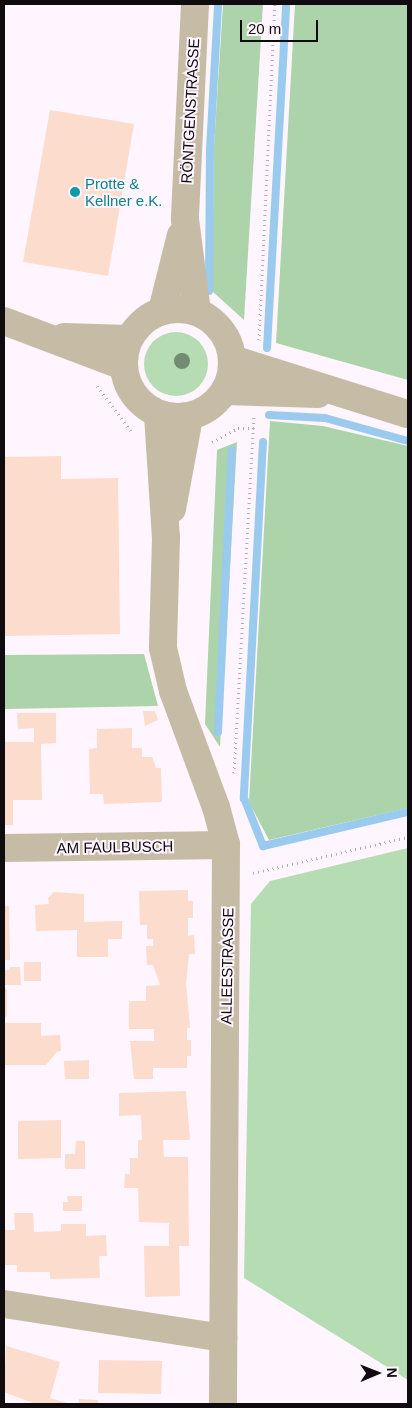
<!DOCTYPE html>
<meta charset="utf-8">
<style>
body{margin:0}
#map{position:relative;width:412px;height:1408px;overflow:hidden;background:#fef5fe;font-family:Helvetica,sans-serif}
div>[style]{position:absolute}
.green>*{inset:0;background:#b6dcb3}
.round{border-radius:50%}
.forest>*{inset:0;background:#acd3a9}
.stream>*{height:8px;margin:-4px;padding:0 4px;transform-origin:4px;border-radius:4px;background:#9acbee}
.building>*{inset:0;background:#fcdccc}
.path>*{height:3px;margin-top:-1.5px;transform-origin:0;background:repeating-linear-gradient(90deg,#b4acb4 0 1px,transparent 0 5px)}
.minor>*{height:28px;margin:-14px;padding:0 14px;transform-origin:14px;border-radius:14px;background:#c6bca6}
.minor>.ring{margin:-14px;padding:0;box-sizing:content-box;background:none;border:28px solid #c6bca6;border-radius:50%}
.trees>*{width:16px;height:16px;margin:-8px;border-radius:50%;background:#728c72}
.dots>*{width:14px;height:14px;translate:-50% -50%;box-sizing:border-box;border:2px solid #fef5fe;border-radius:50%}
span{translate:-50% -50%;white-space:nowrap;text-align:center;line-height:1.15;-webkit-text-stroke:4px #fef5fe;paint-order:stroke}
.street-label{font-size:15px;color:#0f0b0f}
.culture-label{font-size:15px;color:#0d838f}
.left{translate:0 -50%;text-align:left}
.frame{position:absolute;inset:0;border:5px solid #0f0b0f;pointer-events:none}
.north{position:absolute;left:352px;top:1348px;width:50px;height:50px;-webkit-text-stroke:4px #fef5fe;paint-order:stroke;rotate:89deg;font-size:14px;font-weight:700;line-height:20px;text-align:center;color:#0f0b0f}
.north::after{content:'';display:block;margin:auto;width:18px;height:22px;background:#0f0b0f;clip-path:polygon(50% 0,100% 100%,50% 72%,0 100%)}
.scale{position:absolute;left:240px;top:20px;width:78px;height:22px;box-sizing:border-box;border:2px solid #0f0b0f;border-top:0;padding-left:6px;font-size:15px;line-height:18px;white-space:nowrap;color:#0f0b0f;-webkit-text-stroke:4px #fef5fe;paint-order:stroke}
</style>
<div id="map">
<div class="green">
<div class="round" style="left:144px;top:332px;width:64px;height:64px"></div>
<div style="clip-path:polygon(408px 848px,408px 1380px,244px 1278px,251px 904px,270px 881px)"></div>
</div>
<div class="forest">
<div style="clip-path:polygon(223px 4px,263px 4px,244px 320px,212px 291px,214px 147px)"></div>
<div style="clip-path:polygon(295px 4px,408px 4px,408px 380px,276px 343px)"></div>
<div style="clip-path:polygon(270px 421px,323px 426px,408px 446px,408px 808px,269px 840px,249px 802px)"></div>
<div style="clip-path:polygon(237px 442px,220px 747px,205px 724px,217px 450px)"></div>
<div style="clip-path:polygon(144px 654px,158px 706px,4px 709px,4px 655px)"></div>
</div>
<div class="stream">
<div style="left:209px;top:291px;width:142px;rotate:-89.6deg"></div>
<div style="left:210px;top:149px;width:145px;rotate:-86.8deg"></div>
<div style="left:267px;top:348px;width:345px;rotate:-86.8deg"></div>
<div style="left:269px;top:415px;width:56px;rotate:3.1deg"></div>
<div style="left:325px;top:418px;width:86px;rotate:15.5deg"></div>
<div style="left:263px;top:442px;width:357px;rotate:93.1deg"></div>
<div style="left:244px;top:798px;width:52px;rotate:68.4deg"></div>
<div style="left:263px;top:846px;width:149px;rotate:-13.2deg"></div>
<div style="left:218px;top:732px;width:282px;rotate:-87.2deg"></div>
</div>
<div class="building">
<div style="clip-path:polygon(50px 110px,134px 124px,108px 276px,23px 262px)"></div>
<div style="clip-path:polygon(61px 456px,61px 479px,118px 478px,120px 634px,4px 636px,4px 457px)"></div>
<div style="clip-path:polygon(143px 711px,155px 711px,158px 720px,145px 726px)"></div>
<div style="clip-path:polygon(17px 713px,56px 713px,56px 743px,41px 744px,42px 800px,13px 800px,13px 825px,4px 825px,4px 742px,34px 742px,34px 728px,18px 729px)"></div>
<div style="clip-path:polygon(132px 728px,132px 748px,142px 748px,142px 757px,152px 757px,156px 768px,161px 768px,162px 802px,104px 804px,103px 794px,90px 794px,89px 749px,97px 748px,97px 729px)"></div>
<div style="clip-path:polygon(188px 890px,188px 901px,193px 901px,193px 918px,188px 918px,188px 936px,194px 935px,195px 954px,189px 954px,186px 983px,190px 1028px,187px 1028px,187px 1040px,191px 1040px,191px 1056px,187px 1056px,187px 1068px,153px 1068px,153px 1079px,134px 1079px,130px 1041px,154px 1041px,154px 1029px,129px 1029px,129px 1001px,146px 1001px,146px 986px,160px 985px,153px 965px,147px 965px,146px 946px,153px 946px,153px 939px,147px 939px,147px 925px,140px 925px,139px 891px)"></div>
<div style="clip-path:polygon(54px 892px,84px 894px,84px 922px,122px 921px,122px 939px,108px 939px,108px 957px,77px 957px,77px 930px,36px 931px,35px 905px,49px 904px,48px 898px)"></div>
<div style="clip-path:polygon(4px 906px,9px 906px,10px 960px,4px 960px)"></div>
<div style="clip-path:polygon(24px 962px,41px 962px,41px 981px,24px 981px)"></div>
<div style="clip-path:polygon(10px 967px,20px 967px,21px 985px,4px 985px,4px 970px,10px 970px)"></div>
<div style="clip-path:polygon(4px 987px,7px 990px,7px 1017px,4px 1017px)"></div>
<div style="clip-path:polygon(4px 1023px,41px 1023px,41px 1036px,60px 1035px,61px 1051px,57px 1052px,46px 1065px,4px 1065px)"></div>
<div style="clip-path:polygon(89px 1060px,89px 1079px,65px 1079px,64px 1061px)"></div>
<div style="clip-path:polygon(186px 1091px,190px 1140px,163px 1140px,164px 1157px,188px 1157px,189px 1246px,179px 1246px,180px 1296px,145px 1297px,144px 1246px,169px 1246px,169px 1223px,139px 1222px,138px 1188px,124px 1188px,125px 1174px,130px 1174px,130px 1158px,138px 1158px,138px 1140px,142px 1140px,141px 1115px,119px 1116px,119px 1093px)"></div>
<div style="clip-path:polygon(61px 1120px,61px 1158px,18px 1159px,18px 1121px)"></div>
<div style="clip-path:polygon(76px 1141px,85px 1141px,85px 1169px,65px 1169px,65px 1154px,75px 1154px)"></div>
<div style="clip-path:polygon(67px 1196px,82px 1196px,82px 1211px,63px 1211px,63px 1202px,68px 1202px)"></div>
<div style="clip-path:polygon(14px 1213px,33px 1213px,34px 1232px,61px 1231px,61px 1224px,86px 1224px,86px 1236px,106px 1235px,107px 1256px,99px 1256px,100px 1278px,50px 1279px,50px 1272px,17px 1272px,17px 1265px,4px 1265px,4px 1230px,15px 1230px)"></div>
<div style="clip-path:polygon(6px 1346px,60px 1362px,50px 1398px,70px 1404px,36px 1404px,4px 1392px)"></div>
<div style="clip-path:polygon(99px 1360px,162px 1361px,161px 1394px,98px 1393px)"></div>
<div style="clip-path:polygon(79px 1399px,98px 1400px,98px 1404px,79px 1404px)"></div>
</div>
<div class="path">
<div style="left:259px;top:340px;width:336px;rotate:-87.3deg"></div>
<div style="left:97px;top:386px;width:56px;rotate:52.9deg"></div>
<div style="left:212px;top:442px;width:30px;rotate:-28deg"></div>
<div style="left:238px;top:428px;width:16px"></div>
<div style="left:234px;top:773px;width:357px;rotate:-86.8deg"></div>
<div style="left:253px;top:873px;width:159px;rotate:-13.1deg"></div>
</div>
<div class="minor">
<div style="left:195px;top:4px;width:215px;rotate:92.7deg"></div>
<div style="left:185px;top:219px;width:93px;rotate:82.6deg"></div>
<div class="ring" style="left:124px;top:309px;width:80px;height:80px"></div>
<div style="left:162px;top:311px;width:78px;rotate:-76deg"></div>
<div style="left:4px;top:321px;width:127px;rotate:20.7deg"></div>
<div style="left:64px;top:337px;width:64px;rotate:1.8deg"></div>
<div style="left:232px;top:359px;width:184px;rotate:17.4deg"></div>
<div style="left:225px;top:391px;width:93px;rotate:1.8deg"></div>
<div style="left:158px;top:415px;width:123px;rotate:86.3deg"></div>
<div style="left:166px;top:538px;width:110px;rotate:91.6deg"></div>
<div style="left:163px;top:648px;width:44px;rotate:76.9deg"></div>
<div style="left:173px;top:691px;width:124px;rotate:69.7deg"></div>
<div style="left:216px;top:807px;width:39px;rotate:75deg"></div>
<div style="left:226px;top:845px;width:559px;rotate:90.31deg"></div>
<div style="left:172px;top:509px;width:94px;rotate:-79.5deg"></div>
<div style="left:4px;top:848px;width:222px;rotate:-0.8deg"></div>
<div style="left:4px;top:1304px;width:222px;rotate:8.8deg"></div>
</div>
<div class="trees">
<div style="left:182px;top:361px"></div>
</div>
<div class="dots">
<div style="left:75px;top:192px;background:#0f9aa8"></div>
</div>
<div class="street-label">
<span style="left:190px;top:111px;rotate:-87deg">RÖNTGENSTRASSE</span>
<span style="left:115px;top:847px;rotate:-1deg">AM FAULBUSCH</span>
<span style="left:227px;top:966px;rotate:-89deg">ALLEESTRASSE</span>
</div>
<div class="culture-label">
<span class="left" style="left:85px;top:192px">Protte &amp;<br>Kellner e.K.</span>
</div>
<div class="frame"></div>
<div class="north">N</div>
<div class="scale">20 m</div>
</div>
